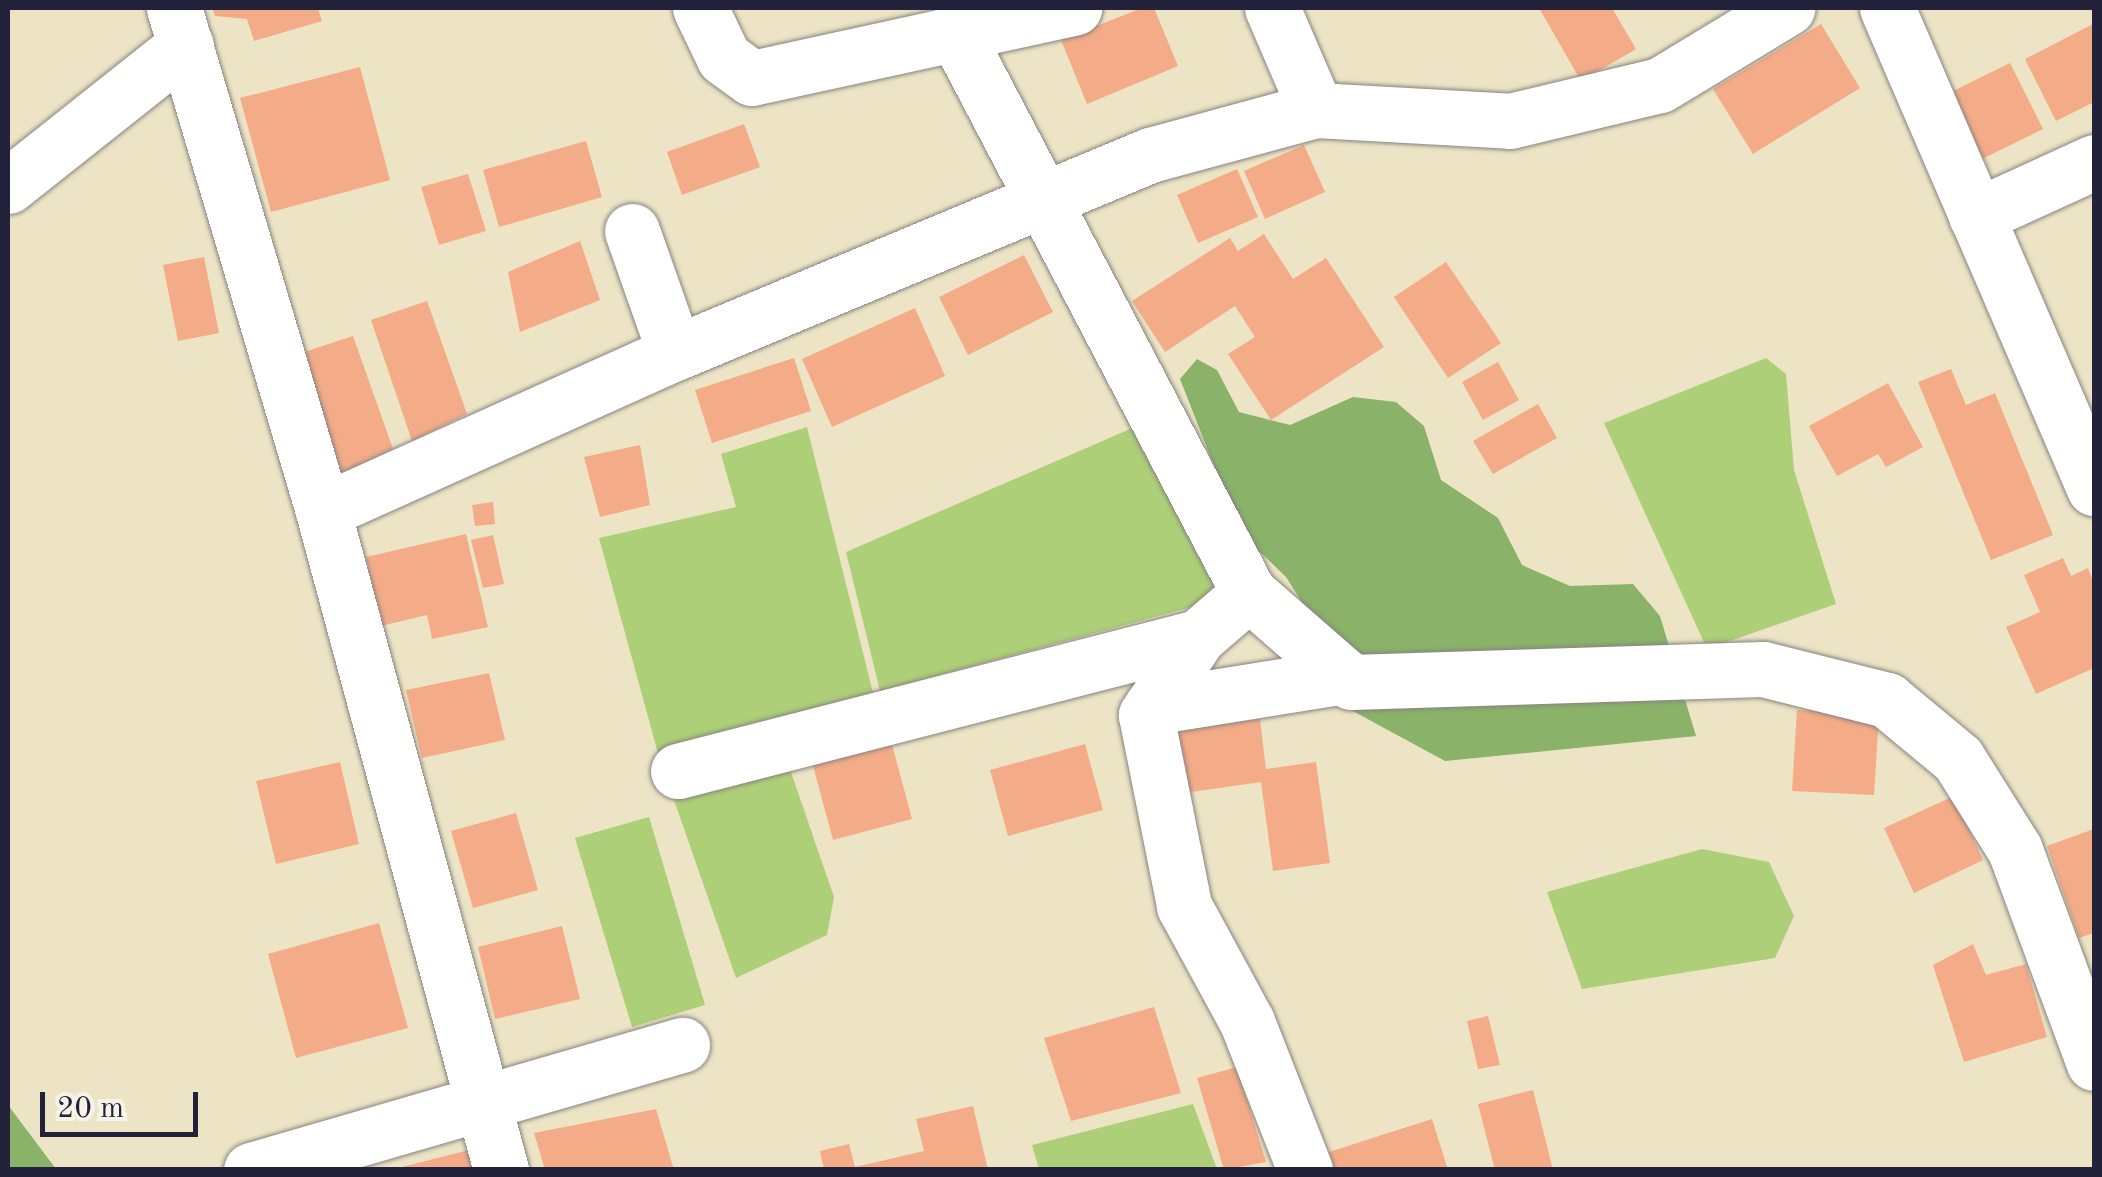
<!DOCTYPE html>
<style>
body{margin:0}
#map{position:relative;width:2102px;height:1177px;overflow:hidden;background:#ece4c5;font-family:"Old Standard TT",serif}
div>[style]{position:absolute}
.green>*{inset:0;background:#adcf77}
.forest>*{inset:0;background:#8ab268}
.building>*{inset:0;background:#f4ab88}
.roads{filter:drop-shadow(0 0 2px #878380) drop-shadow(0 0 2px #878380)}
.minor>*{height:55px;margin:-27.5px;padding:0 27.5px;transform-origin:27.5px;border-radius:27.5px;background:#fff}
span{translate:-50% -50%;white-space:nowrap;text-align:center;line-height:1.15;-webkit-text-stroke:9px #f7f3e8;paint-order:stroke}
.frame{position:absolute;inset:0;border:10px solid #22223b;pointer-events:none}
.scale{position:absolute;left:40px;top:1092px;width:158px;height:45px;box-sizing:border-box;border:5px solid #22223b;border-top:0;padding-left:12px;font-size:30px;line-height:35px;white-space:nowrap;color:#22223b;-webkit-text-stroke:8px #f7f3e8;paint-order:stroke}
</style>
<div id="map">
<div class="green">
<div style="clip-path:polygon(1766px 358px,1786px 374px,1794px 470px,1836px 604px,1707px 649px,1604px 423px)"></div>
<div style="clip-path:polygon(1137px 426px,1218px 587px,1203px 604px,880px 691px,846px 552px)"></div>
<div style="clip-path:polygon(807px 427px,874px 697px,659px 757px,599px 538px,736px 507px,721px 454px)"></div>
<div style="clip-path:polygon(782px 746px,834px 897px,827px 935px,736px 978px,665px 774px)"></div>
<div style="clip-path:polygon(649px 817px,705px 1005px,632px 1027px,575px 838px)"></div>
<div style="clip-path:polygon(1702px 849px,1769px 862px,1794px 916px,1775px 958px,1582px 989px,1547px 892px)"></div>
<div style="clip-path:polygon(1193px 1104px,1217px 1169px,1039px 1169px,1032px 1145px)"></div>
</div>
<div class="forest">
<div style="clip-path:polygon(1197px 359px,1217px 370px,1239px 412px,1290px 425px,1353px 397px,1396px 402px,1424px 426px,1441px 480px,1498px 518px,1522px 565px,1570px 586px,1633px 584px,1660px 616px,1696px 736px,1445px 761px,1338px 703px,1328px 643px,1286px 577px,1254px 546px,1218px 476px,1180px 379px)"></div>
<div style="clip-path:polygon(8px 1105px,56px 1169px,8px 1169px)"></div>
</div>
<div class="building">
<div style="clip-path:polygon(212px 8px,318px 8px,322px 21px,254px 41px,247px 19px,215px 16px)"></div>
<div style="clip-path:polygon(1142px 8px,1154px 8px,1178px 66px,1087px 104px,1061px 40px)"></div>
<div style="clip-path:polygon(1539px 8px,1612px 8px,1636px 49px,1581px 81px)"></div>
<div style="clip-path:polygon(1821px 24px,1860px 88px,1753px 154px,1713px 89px)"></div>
<div style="clip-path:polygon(2093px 24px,2094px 102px,2056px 121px,2025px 59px)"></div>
<div style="clip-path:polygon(2010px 63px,2043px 129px,1980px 160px,1947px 94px)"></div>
<div style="clip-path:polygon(360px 67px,390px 180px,271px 212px,240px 98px)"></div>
<div style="clip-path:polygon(744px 124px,760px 167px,682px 195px,667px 152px)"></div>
<div style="clip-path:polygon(586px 141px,602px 197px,499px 227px,483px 170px)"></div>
<div style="clip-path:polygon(1304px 145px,1325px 192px,1265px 219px,1244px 171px)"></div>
<div style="clip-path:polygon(1237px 169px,1258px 217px,1198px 243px,1177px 195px)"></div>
<div style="clip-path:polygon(468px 174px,486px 231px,439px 245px,421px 187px)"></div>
<div style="clip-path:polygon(1264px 234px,1293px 279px,1326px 258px,1384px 347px,1271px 420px,1228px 354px,1255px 337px,1235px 306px,1165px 352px,1132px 301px,1230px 238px,1238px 251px)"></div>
<div style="clip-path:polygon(580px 241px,600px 300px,520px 332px,508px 272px)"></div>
<div style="clip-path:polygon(1024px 255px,1053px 312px,968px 355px,939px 297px)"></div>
<div style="clip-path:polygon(204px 257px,219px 333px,178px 341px,163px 265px)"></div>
<div style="clip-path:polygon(1446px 262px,1501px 343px,1448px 378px,1394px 297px)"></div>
<div style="clip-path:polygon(427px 301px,467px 414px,412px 441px,371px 320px)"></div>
<div style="clip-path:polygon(915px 308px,945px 376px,832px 427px,802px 359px)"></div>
<div style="clip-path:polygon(353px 336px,393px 449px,339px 475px,298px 354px)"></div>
<div style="clip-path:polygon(794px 358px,811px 411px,712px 443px,695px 390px)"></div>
<div style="clip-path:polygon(1498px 362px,1519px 400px,1483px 420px,1462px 382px)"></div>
<div style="clip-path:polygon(1951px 369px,1966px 405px,1995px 393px,2053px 535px,1991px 560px,1918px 382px)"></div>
<div style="clip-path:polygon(1888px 383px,1923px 447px,1886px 467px,1878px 454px,1837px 476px,1809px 426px)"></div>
<div style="clip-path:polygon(1538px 404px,1557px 438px,1493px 474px,1473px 441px)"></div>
<div style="clip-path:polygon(640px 445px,650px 505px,600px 517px,584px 457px)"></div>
<div style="clip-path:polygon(493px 502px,495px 524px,475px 526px,472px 505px)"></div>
<div style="clip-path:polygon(466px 534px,488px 627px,432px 639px,427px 615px,381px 626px,366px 557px)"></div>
<div style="clip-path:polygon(493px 535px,504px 584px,483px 588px,471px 540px)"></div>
<div style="clip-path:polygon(2063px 558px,2071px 576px,2088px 568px,2094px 584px,2094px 668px,2036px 694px,2006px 627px,2040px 612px,2024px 575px)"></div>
<div style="clip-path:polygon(489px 673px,505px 740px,422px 758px,406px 690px)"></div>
<div style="clip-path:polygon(1797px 710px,1879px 715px,1874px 795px,1792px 791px)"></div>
<div style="clip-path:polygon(1260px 719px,1266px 769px,1316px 762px,1330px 863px,1273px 871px,1261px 782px,1184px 793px,1175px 731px)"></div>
<div style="clip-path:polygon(890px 737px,912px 819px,833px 840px,811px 758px)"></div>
<div style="clip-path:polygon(1085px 744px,1103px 810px,1008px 836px,990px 770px)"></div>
<div style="clip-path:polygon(340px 762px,359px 844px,276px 864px,256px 781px)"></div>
<div style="clip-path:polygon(1954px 796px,1983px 860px,1914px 893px,1884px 828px)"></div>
<div style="clip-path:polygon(516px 813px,538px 890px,473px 908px,451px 831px)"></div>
<div style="clip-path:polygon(2094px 829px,2094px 933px,2079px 938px,2047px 846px)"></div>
<div style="clip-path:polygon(379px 923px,408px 1028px,296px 1058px,268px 954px)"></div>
<div style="clip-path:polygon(562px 926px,580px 999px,495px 1019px,478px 947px)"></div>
<div style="clip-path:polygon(1973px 944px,1986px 975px,2026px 964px,2047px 1037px,1964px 1062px,1933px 965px)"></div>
<div style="clip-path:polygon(1154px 1007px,1181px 1093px,1071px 1121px,1044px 1038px)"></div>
<div style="clip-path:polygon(1488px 1016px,1500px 1065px,1478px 1069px,1467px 1021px)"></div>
<div style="clip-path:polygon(1237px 1067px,1266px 1162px,1224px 1170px,1197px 1078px)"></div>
<div style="clip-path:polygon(1533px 1090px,1553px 1170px,1495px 1170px,1478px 1104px)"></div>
<div style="clip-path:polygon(973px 1106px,988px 1170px,824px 1170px,820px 1151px,849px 1144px,855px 1167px,924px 1151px,916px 1119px)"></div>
<div style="clip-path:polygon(656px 1109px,674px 1170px,545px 1170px,534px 1133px)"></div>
<div style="clip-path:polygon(1432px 1119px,1448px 1170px,1334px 1170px,1329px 1152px)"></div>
<div style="clip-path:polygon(469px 1150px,474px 1170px,398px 1170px,398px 1168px)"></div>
</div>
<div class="roads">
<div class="minor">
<div style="left:174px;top:8px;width:525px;rotate:73.5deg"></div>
<div style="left:323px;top:511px;width:683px;rotate:74.88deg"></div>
<div style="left:700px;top:8px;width:55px;rotate:64.4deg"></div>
<div style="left:724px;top:58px;width:34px;rotate:36deg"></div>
<div style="left:752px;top:78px;width:330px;rotate:-12.3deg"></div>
<div style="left:1272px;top:8px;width:111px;rotate:66.7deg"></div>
<div style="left:1887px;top:8px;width:523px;rotate:66.67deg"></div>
<div style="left:954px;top:30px;width:636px;rotate:62.35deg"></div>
<div style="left:1249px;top:593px;width:135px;rotate:41.1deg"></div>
<div style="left:1351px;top:682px;width:412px;rotate:-1.8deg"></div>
<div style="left:1763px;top:669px;width:128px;rotate:14deg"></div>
<div style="left:1887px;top:700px;width:92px;rotate:39.7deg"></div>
<div style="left:1958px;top:759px;width:107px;rotate:57.9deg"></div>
<div style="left:2015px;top:850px;width:227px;rotate:69.7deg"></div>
<div style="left:8px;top:186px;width:227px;rotate:-38.4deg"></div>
<div style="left:1976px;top:216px;width:130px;rotate:-24.6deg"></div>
<div style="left:632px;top:231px;width:129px;rotate:70.6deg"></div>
<div style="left:323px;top:511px;width:386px;rotate:-24.2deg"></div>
<div style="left:675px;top:353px;width:515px;rotate:-22.63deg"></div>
<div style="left:1150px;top:155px;width:172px;rotate:-15.2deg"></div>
<div style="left:1316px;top:110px;width:194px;rotate:3.2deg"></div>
<div style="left:1510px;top:121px;width:154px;rotate:-13.5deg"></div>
<div style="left:1660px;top:85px;width:149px;rotate:-31.2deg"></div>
<div style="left:1249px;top:593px;width:67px;rotate:139.2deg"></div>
<div style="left:1198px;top:637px;width:94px;rotate:123.7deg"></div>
<div style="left:1146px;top:715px;width:195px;rotate:78.7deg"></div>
<div style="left:1184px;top:906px;width:132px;rotate:61.5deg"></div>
<div style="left:1247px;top:1022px;width:159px;rotate:68.6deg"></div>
<div style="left:1151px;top:707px;width:196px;rotate:-9.1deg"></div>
<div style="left:678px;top:771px;width:537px;rotate:-14.45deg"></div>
<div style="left:251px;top:1170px;width:449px;rotate:-16.2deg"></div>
</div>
</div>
<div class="frame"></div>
<div class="scale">20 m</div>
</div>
